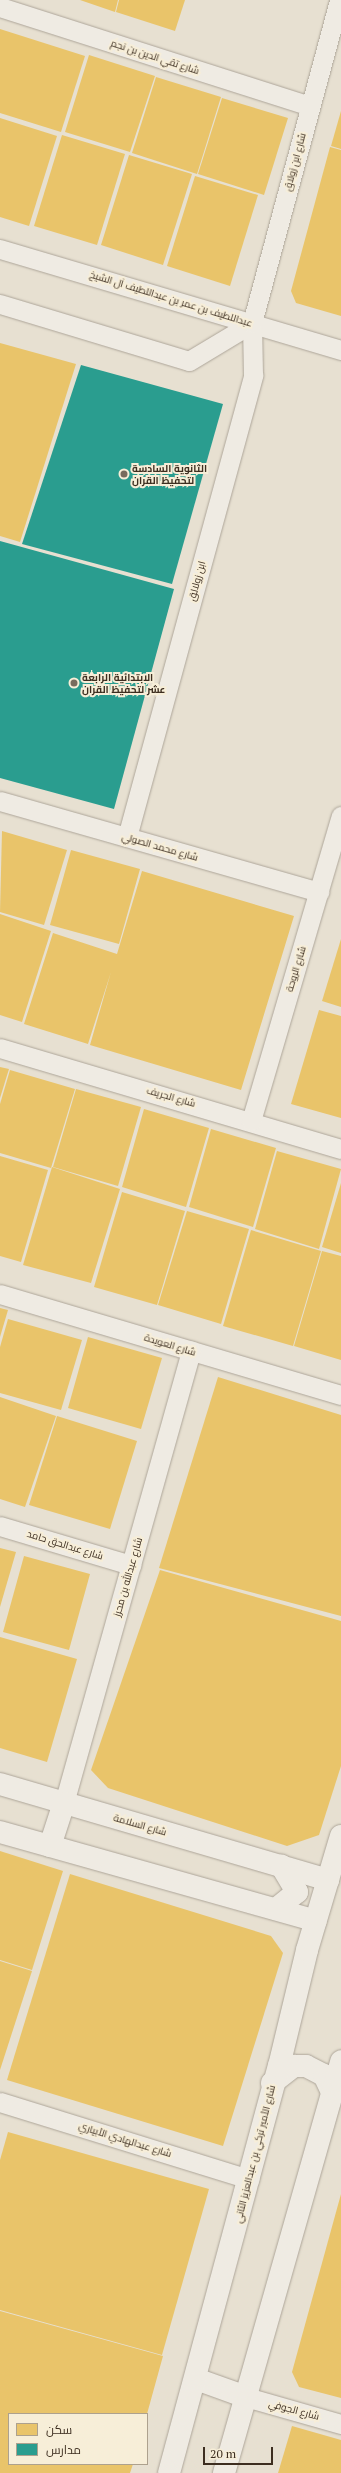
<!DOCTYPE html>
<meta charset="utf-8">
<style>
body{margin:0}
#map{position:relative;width:341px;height:2473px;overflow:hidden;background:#e7e0d1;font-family:"PT Serif",Cairo,serif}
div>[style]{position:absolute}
.homes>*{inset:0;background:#e9c46a}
.schools>*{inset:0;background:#2a9d8f}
.roads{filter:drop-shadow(0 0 1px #ada599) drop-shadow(0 0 1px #ada599)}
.minor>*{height:19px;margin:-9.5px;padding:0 9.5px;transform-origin:9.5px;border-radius:9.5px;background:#efebe3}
.tertiary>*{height:22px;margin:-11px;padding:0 11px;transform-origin:11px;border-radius:11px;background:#efebe3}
.dots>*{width:11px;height:11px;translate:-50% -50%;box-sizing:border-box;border:2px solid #f7eed8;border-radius:50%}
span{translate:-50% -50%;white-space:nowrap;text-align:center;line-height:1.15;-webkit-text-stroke:4px #f7eed8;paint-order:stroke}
.street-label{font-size:10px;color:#3d2e20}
.poi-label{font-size:10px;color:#3d2e20;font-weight:700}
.left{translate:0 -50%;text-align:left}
.legend{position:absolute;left:8px;top:2413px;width:140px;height:52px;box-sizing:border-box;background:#f7eed8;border:1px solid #ada18e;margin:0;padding:5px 7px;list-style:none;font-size:12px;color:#3d2e20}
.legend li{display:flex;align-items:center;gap:8px;height:20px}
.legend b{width:20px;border:1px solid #ada18e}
.scale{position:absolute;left:203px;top:2447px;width:70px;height:18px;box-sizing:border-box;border:2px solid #3d2e20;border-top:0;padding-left:5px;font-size:12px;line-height:14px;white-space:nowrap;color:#3d2e20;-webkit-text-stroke:3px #f7eed8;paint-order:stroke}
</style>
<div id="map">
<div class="homes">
<div style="clip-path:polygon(80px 0,118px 0,115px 12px)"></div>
<div style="clip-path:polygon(119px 0,185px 0,175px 31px,116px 12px)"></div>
<div style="clip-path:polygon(0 29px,85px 56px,61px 132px,0 113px)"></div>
<div style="clip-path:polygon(89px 55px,155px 76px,130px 152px,65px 132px)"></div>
<div style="clip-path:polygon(156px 77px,221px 97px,197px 174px,132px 153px)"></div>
<div style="clip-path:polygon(222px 98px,288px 118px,264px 195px,198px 174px)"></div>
<div style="clip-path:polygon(341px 111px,341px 149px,331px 146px)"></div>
<div style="clip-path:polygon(0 118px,57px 136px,29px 226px,0 217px)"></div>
<div style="clip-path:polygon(62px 135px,125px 154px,97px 245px,34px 226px)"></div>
<div style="clip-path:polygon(330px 147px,341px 150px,341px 316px,296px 303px,291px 291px)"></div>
<div style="clip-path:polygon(129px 155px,192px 174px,163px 265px,101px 245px)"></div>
<div style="clip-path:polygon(195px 176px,258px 195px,230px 286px,167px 266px)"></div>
<div style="clip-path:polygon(0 343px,76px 364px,20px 542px,0 536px)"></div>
<div style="clip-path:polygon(2px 831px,67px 850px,44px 925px,0 912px)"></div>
<div style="clip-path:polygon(71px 850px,140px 869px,119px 944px,50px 925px)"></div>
<div style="clip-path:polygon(142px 871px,294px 916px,241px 1090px,90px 1045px,111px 972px,88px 1044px,24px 1024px,53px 933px,117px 954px)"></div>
<div style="clip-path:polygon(0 914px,51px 931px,22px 1022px,0 1015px)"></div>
<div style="clip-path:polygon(341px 939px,341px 1007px,322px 1001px)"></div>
<div style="clip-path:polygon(319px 1010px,341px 1016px,341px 1118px,291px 1104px)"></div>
<div style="clip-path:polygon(0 1067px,9px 1069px,0 1098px)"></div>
<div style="clip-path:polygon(10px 1070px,75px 1089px,51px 1168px,0 1153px,0 1104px)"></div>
<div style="clip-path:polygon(76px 1089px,141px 1107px,118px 1186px,53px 1167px)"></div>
<div style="clip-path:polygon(144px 1109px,209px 1128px,186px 1207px,122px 1187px)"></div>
<div style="clip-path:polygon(211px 1129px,276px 1148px,253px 1227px,189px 1207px)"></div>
<div style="clip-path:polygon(277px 1151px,341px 1169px,319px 1249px,255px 1229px)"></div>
<div style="clip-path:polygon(0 1156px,48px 1170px,21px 1262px,0 1256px)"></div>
<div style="clip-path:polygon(52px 1167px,120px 1189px,91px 1283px,23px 1265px)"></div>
<div style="clip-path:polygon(341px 1183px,341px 1253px,322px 1247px)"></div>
<div style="clip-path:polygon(122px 1192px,185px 1211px,157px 1305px,94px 1287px)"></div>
<div style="clip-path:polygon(187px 1211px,249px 1229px,221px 1324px,158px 1305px)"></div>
<div style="clip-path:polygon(251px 1230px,321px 1251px,293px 1346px,223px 1326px)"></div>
<div style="clip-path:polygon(322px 1251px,341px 1256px,341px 1360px,294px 1346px)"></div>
<div style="clip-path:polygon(0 1308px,8px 1310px,0 1337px)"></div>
<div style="clip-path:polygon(8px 1319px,82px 1340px,61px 1410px,0 1393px,0 1347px)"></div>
<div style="clip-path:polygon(88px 1337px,162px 1358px,141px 1429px,68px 1408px)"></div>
<div style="clip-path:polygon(218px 1377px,341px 1415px,341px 1616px,159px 1568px)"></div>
<div style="clip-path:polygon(0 1397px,56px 1416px,25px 1507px,0 1499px)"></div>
<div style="clip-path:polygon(57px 1416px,137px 1441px,110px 1529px,29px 1505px)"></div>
<div style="clip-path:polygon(0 1548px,16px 1552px,0 1607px)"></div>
<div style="clip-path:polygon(24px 1556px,90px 1574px,69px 1650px,3px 1632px)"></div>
<div style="clip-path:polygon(160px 1570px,341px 1621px,341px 1766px,319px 1835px,287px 1846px,108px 1788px,91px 1770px)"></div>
<div style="clip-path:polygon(0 1637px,77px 1659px,47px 1762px,0 1748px)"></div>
<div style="clip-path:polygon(0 1851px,63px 1871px,32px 1970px,0 1960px)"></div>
<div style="clip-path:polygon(70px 1874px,271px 1936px,283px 1953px,223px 2146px,7px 2080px)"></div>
<div style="clip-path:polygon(0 1961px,32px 1971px,0 2070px)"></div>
<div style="clip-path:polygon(8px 2132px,209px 2189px,162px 2355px,0 2310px,0 2160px)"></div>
<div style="clip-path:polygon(341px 2194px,341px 2398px,299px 2387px,292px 2372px)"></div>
<div style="clip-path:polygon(0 2311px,163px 2356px,147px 2414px,9px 2414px,9px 2464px,133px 2464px,130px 2473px,0 2473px)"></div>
<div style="clip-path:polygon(292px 2426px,341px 2440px,341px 2473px,278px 2473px)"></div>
</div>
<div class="schools">
<div style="clip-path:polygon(81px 365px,223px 404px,172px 584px,22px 544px)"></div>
<div style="clip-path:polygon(0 541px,174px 589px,114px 809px,0 778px)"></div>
</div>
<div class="roads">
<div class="minor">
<div style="left:0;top:7px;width:325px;rotate:17.7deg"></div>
<div style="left:0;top:249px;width:356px;rotate:16.5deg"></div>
<div style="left:0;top:304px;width:197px;rotate:16.8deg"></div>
<div style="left:189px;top:361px;width:74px;rotate:-31.1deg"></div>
<div style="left:0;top:801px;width:332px;rotate:15.9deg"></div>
<div style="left:127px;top:837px;width:479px;rotate:-74.7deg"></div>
<div style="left:253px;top:375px;width:52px;rotate:-91.1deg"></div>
<div style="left:252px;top:323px;width:335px;rotate:-74.9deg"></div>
<div style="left:0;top:1048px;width:356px;rotate:16.5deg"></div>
<div style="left:251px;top:1121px;width:318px;rotate:-73.6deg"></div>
<div style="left:0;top:1294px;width:356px;rotate:16.5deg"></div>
<div style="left:0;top:1526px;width:137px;rotate:16.6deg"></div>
<div style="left:64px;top:1803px;width:470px;rotate:-74.3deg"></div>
<div style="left:0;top:2102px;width:261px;rotate:17.2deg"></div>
<div style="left:246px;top:2397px;width:99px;rotate:15.9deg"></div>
</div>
<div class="tertiary">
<div style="left:0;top:1784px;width:342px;rotate:16.3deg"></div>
<div style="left:0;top:1832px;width:328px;rotate:15.7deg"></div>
<div style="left:50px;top:1846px;width:45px;rotate:-72deg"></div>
<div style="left:276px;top:1909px;width:27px;rotate:-39deg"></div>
<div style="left:297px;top:1892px;width:31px;rotate:-121deg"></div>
<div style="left:272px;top:2083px;width:28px;rotate:-38deg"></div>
<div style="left:294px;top:2066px;width:12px"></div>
<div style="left:306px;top:2066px;width:20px;rotate:27deg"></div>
<div style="left:324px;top:2075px;width:19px;rotate:65deg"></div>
<div style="left:196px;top:2379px;width:53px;rotate:19.8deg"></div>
<div style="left:169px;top:2473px;width:422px;rotate:-74.9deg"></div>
<div style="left:279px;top:2066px;width:119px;rotate:-76.4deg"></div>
<div style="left:307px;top:1950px;width:119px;rotate:-73.4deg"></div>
<div style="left:224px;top:2473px;width:428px;rotate:-74.1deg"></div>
</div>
</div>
<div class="dots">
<div style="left:124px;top:474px;background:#786c5e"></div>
<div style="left:74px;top:683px;background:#786c5e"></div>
</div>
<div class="street-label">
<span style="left:155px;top:57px;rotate:18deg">شارع تقي الدين بن نجم</span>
<span style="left:295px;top:162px;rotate:-75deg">شارع ابن زولاق</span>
<span style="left:171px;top:299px;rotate:17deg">عبداللطيف بن عمر بن عبداللطيف آل الشيخ</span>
<span style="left:197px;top:581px;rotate:-75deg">ابن زولالق</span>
<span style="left:160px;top:847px;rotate:16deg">شارع محمد الصولي</span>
<span style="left:296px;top:969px;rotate:-73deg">شارع الروحة</span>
<span style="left:171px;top:1097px;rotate:16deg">شارع الجريف</span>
<span style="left:170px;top:1345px;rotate:17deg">شارع العويدة</span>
<span style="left:65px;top:1545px;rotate:17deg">شارع عبدالحق حامد</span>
<span style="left:128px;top:1577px;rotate:-74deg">شارع عبدالله بن محرز</span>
<span style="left:140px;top:1825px;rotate:16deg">شارع السلامة</span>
<span style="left:125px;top:2140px;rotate:17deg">شارع عبدالهادي الأبياري</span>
<span style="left:255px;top:2154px;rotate:-76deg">شارع الأمير تركي بن عبدالعزيز الثاني</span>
<span style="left:294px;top:2410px;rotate:15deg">شارع الجوفي</span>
</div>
<div class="poi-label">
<span class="left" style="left:132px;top:474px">الثانوية السادسة<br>لتحفيظ القران</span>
<span class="left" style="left:82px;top:683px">الابتدائية الرابعة<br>عشر لتحفيظ القران</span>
</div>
<ul class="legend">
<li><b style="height:11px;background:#e9c46a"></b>سكن</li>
<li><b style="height:11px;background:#2a9d8f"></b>مدارس</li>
</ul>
<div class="scale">20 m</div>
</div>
